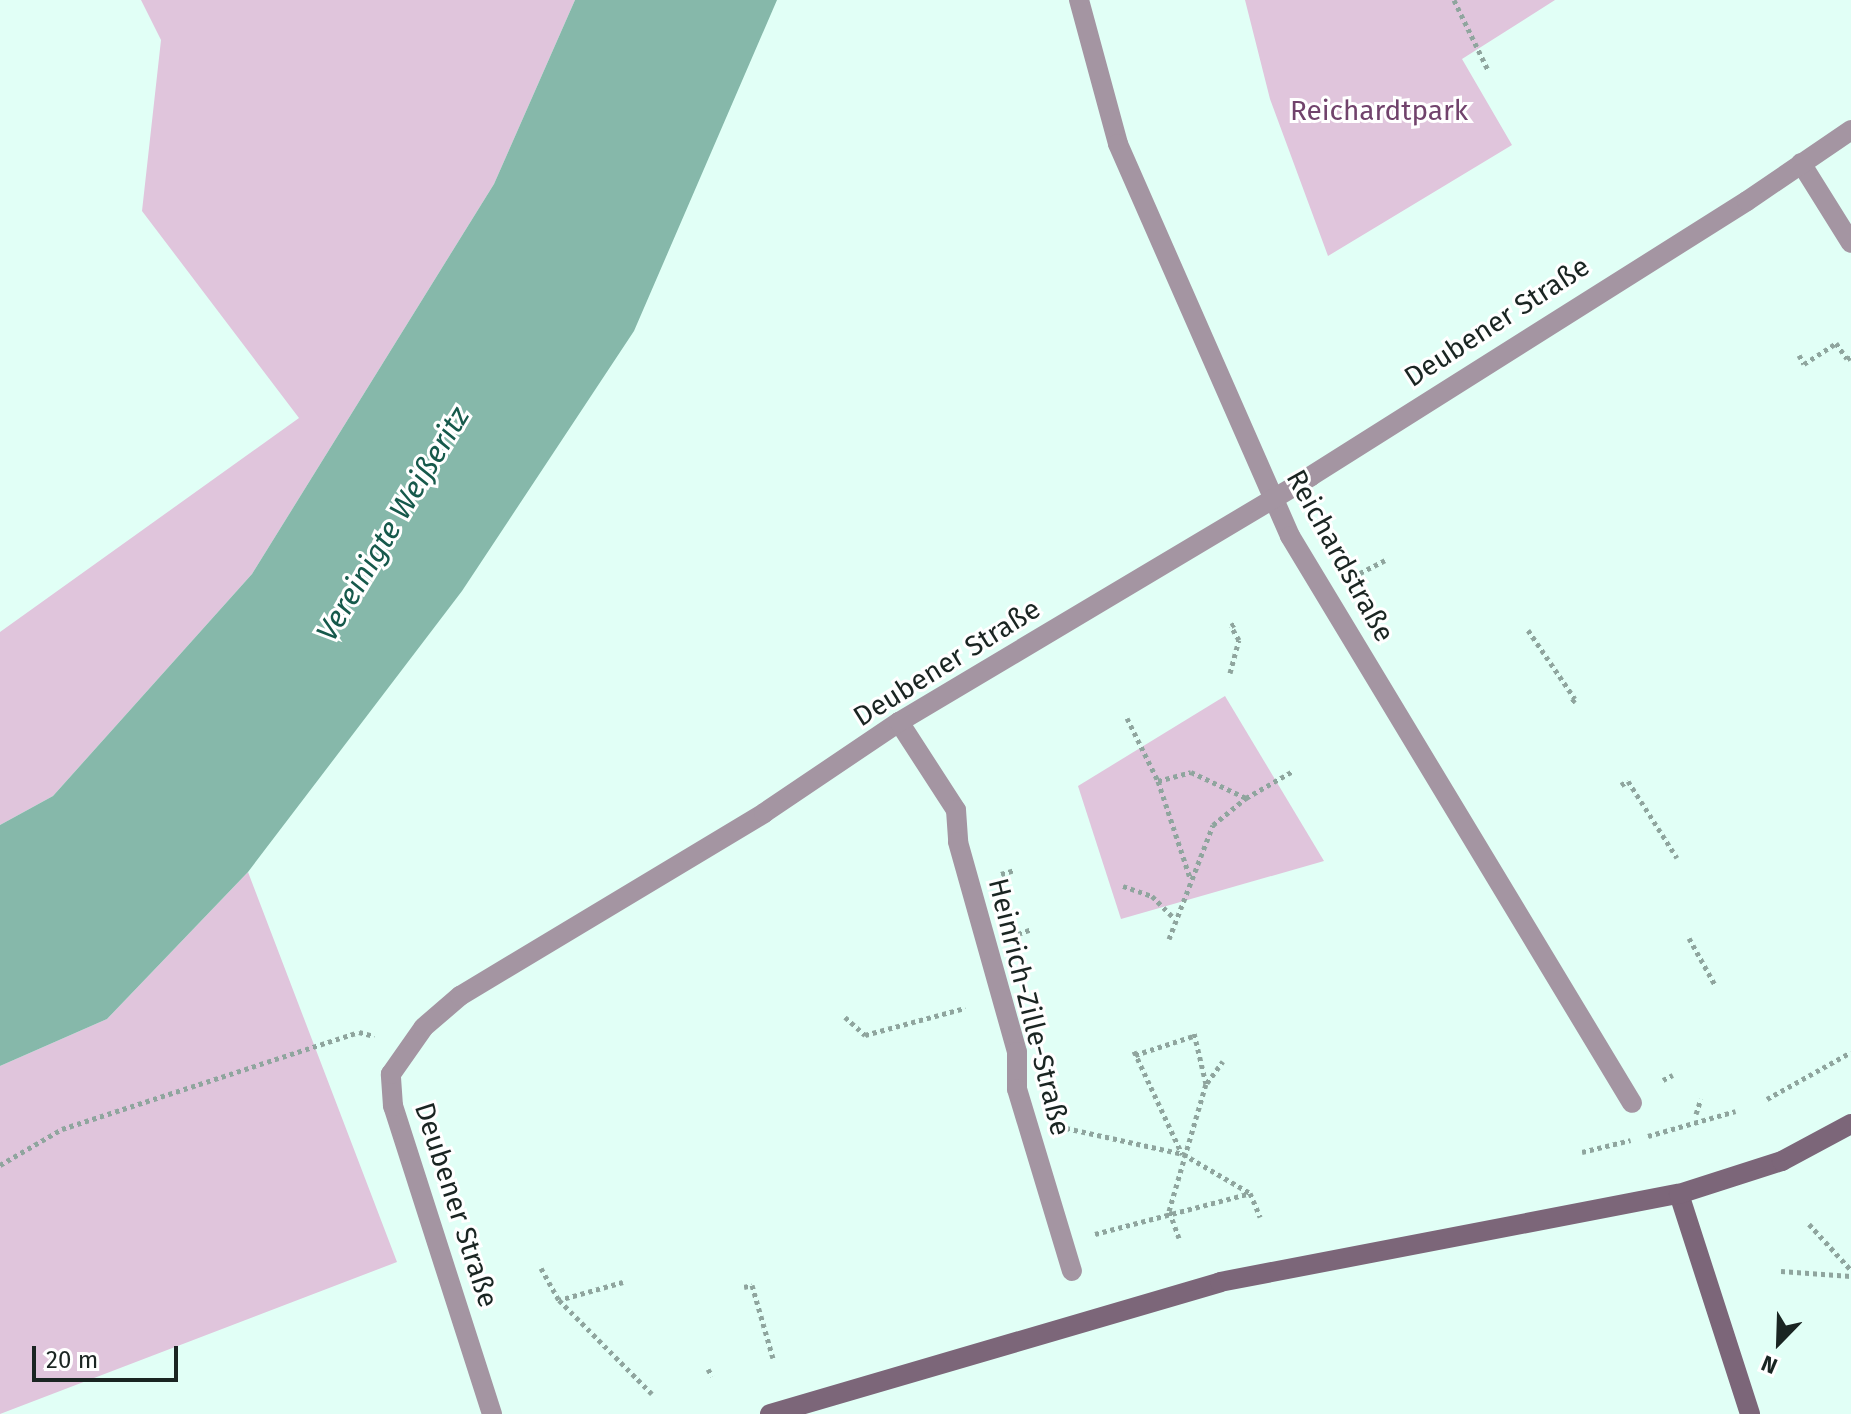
<!DOCTYPE html>
<meta charset="utf-8">
<style>
body{margin:0}
#map{position:relative;width:1851px;height:1414px;overflow:hidden;background:#e1fff6;font-family:"Fira Sans",sans-serif}
div>[style]{position:absolute}
.green>*{inset:0;background:#e0c5dc}
.water>*{inset:0;background:#86b8aa}
.path>*{height:5px;margin-top:-2.5px;transform-origin:0;background:repeating-linear-gradient(90deg,#8fa59e 0 4px,transparent 0 8px)}
.street>*{height:20px;margin:-10px;padding:0 10px;transform-origin:10px;border-radius:10px;background:#a495a2}
.secondary>*{height:20px;margin:-10px;padding:0 10px;transform-origin:10px;border-radius:10px;background:#7c6679}
span{translate:-50% -50%;white-space:nowrap;text-align:center;line-height:1.15;-webkit-text-stroke:6px #fff;paint-order:stroke}
.park-label{font-size:28px;color:#71436c}
.street-label{font-size:28px;color:#1a2522}
.water-label{font-size:30px;color:#16594b;font-style:italic}
.north{position:absolute;left:1739px;top:1302px;width:80px;height:80px;-webkit-text-stroke:6px #fff;paint-order:stroke;rotate:203deg;font-size:22px;font-weight:700;line-height:32px;text-align:center;color:#1a2522}
.north::after{content:'';display:block;margin:auto;width:28px;height:36px;background:#1a2522;clip-path:polygon(50% 0,100% 100%,50% 72%,0 100%)}
.scale{position:absolute;left:32px;top:1346px;width:146px;height:36px;box-sizing:border-box;border:4px solid #1a2522;border-top:0;padding-left:10px;font-size:24px;line-height:28px;white-space:nowrap;color:#1a2522;-webkit-text-stroke:6px #fff;paint-order:stroke}
</style>
<div id="map">
<div class="green">
<div style="clip-path:polygon(141px 0,575px 0,494px 184px,252px 574px,53px 796px,0 825px,0 632px,299px 418px,142px 211px,161px 40px)"></div>
<div style="clip-path:polygon(1245px 0,1555px 0,1462px 59px,1512px 145px,1328px 256px,1270px 99px)"></div>
<div style="clip-path:polygon(1225px 696px,1324px 861px,1121px 919px,1078px 786px)"></div>
<div style="clip-path:polygon(248px 872px,397px 1262px,0 1414px,0 1066px,107px 1019px)"></div>
</div>
<div class="water">
<div style="clip-path:polygon(575px 0,777px 0,634px 331px,462px 591px,248px 872px,107px 1019px,0 1066px,0 825px,53px 796px,252px 574px,494px 184px)"></div>
</div>
<div class="path">
<div style="left:1454px;top:0;width:78px;rotate:64.1deg"></div>
<div style="left:1799px;top:355px;width:10px;rotate:61deg"></div>
<div style="left:1804px;top:364px;width:38px;rotate:-33deg"></div>
<div style="left:1836px;top:343px;width:19px;rotate:55deg"></div>
<div style="left:1847px;top:359px;width:4px;rotate:-27deg"></div>
<div style="left:1360px;top:573px;width:28px;rotate:-27deg"></div>
<div style="left:1528px;top:630px;width:83px;rotate:55.7deg"></div>
<div style="left:1575px;top:699px;width:7px;rotate:135deg"></div>
<div style="left:1230px;top:673px;width:34px;rotate:-75deg"></div>
<div style="left:1239px;top:640px;width:16px;rotate:-120deg"></div>
<div style="left:1231px;top:626px;width:6px;rotate:-31deg"></div>
<div style="left:1127px;top:718px;width:70px;rotate:63.8deg"></div>
<div style="left:1158px;top:781px;width:102px;rotate:71.7deg"></div>
<div style="left:1158px;top:781px;width:34px;rotate:-15deg"></div>
<div style="left:1191px;top:772px;width:61px;rotate:25.3deg"></div>
<div style="left:1621px;top:785px;width:8px;rotate:-30deg"></div>
<div style="left:1628px;top:781px;width:91px;rotate:57.5deg"></div>
<div style="left:1001px;top:874px;width:15px;rotate:-16deg"></div>
<div style="left:1123px;top:886px;width:31px;rotate:19deg"></div>
<div style="left:1152px;top:896px;width:31px;rotate:45deg"></div>
<div style="left:1018px;top:934px;width:15px;rotate:-20deg"></div>
<div style="left:1689px;top:938px;width:54px;rotate:61deg"></div>
<div style="left:1169px;top:939px;width:122px;rotate:-68.9deg"></div>
<div style="left:1213px;top:825px;width:43px;rotate:-39.3deg"></div>
<div style="left:1246px;top:798px;width:54px;rotate:-29.9deg"></div>
<div style="left:845px;top:1017px;width:27px;rotate:42deg"></div>
<div style="left:865px;top:1035px;width:104px;rotate:-15.1deg"></div>
<div style="left:1134px;top:1051px;width:114px;rotate:65deg"></div>
<div style="left:1135px;top:1055px;width:61px;rotate:-18.1deg"></div>
<div style="left:1663px;top:1080px;width:11px;rotate:-27deg"></div>
<div style="left:1207px;top:1083px;width:27px;rotate:-54deg"></div>
<div style="left:1767px;top:1099px;width:96px;rotate:-29.2deg"></div>
<div style="left:1696px;top:1114px;width:16px;rotate:-72deg"></div>
<div style="left:1066px;top:1128px;width:120px;rotate:12.5deg"></div>
<div style="left:1183px;top:1154px;width:78px;rotate:30.2deg"></div>
<div style="left:1250px;top:1193px;width:26px;rotate:67deg"></div>
<div style="left:1648px;top:1136px;width:91px;rotate:-15.9deg"></div>
<div style="left:1582px;top:1152px;width:50px;rotate:-13.8deg"></div>
<div style="left:0;top:1165px;width:72px;rotate:-30.1deg"></div>
<div style="left:62px;top:1129px;width:312px;rotate:-18.1deg"></div>
<div style="left:359px;top:1032px;width:16px;rotate:15deg"></div>
<div style="left:1809px;top:1224px;width:62px;rotate:47.6deg"></div>
<div style="left:1095px;top:1234px;width:158px;rotate:-14.7deg"></div>
<div style="left:1179px;top:1238px;width:29px;rotate:-110deg"></div>
<div style="left:1169px;top:1211px;width:132px;rotate:-73.8deg"></div>
<div style="left:1206px;top:1084px;width:52px;rotate:-103.2deg"></div>
<div style="left:541px;top:1268px;width:37px;rotate:61deg"></div>
<div style="left:1781px;top:1271px;width:70px;rotate:4.1deg"></div>
<div style="left:623px;top:1282px;width:66px;rotate:164.3deg"></div>
<div style="left:559px;top:1300px;width:132px;rotate:45.3deg"></div>
<div style="left:744px;top:1287px;width:8px;rotate:-14deg"></div>
<div style="left:752px;top:1285px;width:76px;rotate:74deg"></div>
<div style="left:708px;top:1369px;width:8px;rotate:60deg"></div>
</div>
<div class="street">
<div style="left:1079px;top:0;width:149px;rotate:74.8deg"></div>
<div style="left:1118px;top:144px;width:428px;rotate:66.3deg"></div>
<div style="left:1290px;top:536px;width:662px;rotate:58.9deg"></div>
<div style="left:1801px;top:163px;width:94px;rotate:58deg"></div>
<div style="left:899px;top:722px;width:105px;rotate:57.1deg"></div>
<div style="left:956px;top:810px;width:32px;rotate:86deg"></div>
<div style="left:958px;top:842px;width:218px;rotate:74.3deg"></div>
<div style="left:1017px;top:1052px;width:37px;rotate:90deg"></div>
<div style="left:1017px;top:1089px;width:190px;rotate:73.2deg"></div>
<div style="left:492px;top:1414px;width:324px;rotate:-107.8deg"></div>
<div style="left:393px;top:1106px;width:32px;rotate:-94deg"></div>
<div style="left:391px;top:1074px;width:57px;rotate:-54.9deg"></div>
<div style="left:424px;top:1027px;width:48px;rotate:-40.7deg"></div>
<div style="left:460px;top:996px;width:355px;rotate:-31deg"></div>
<div style="left:764px;top:813px;width:163px;rotate:-34deg"></div>
<div style="left:899px;top:722px;width:480px;rotate:-30.8deg"></div>
<div style="left:1311px;top:476px;width:515px;rotate:-32.24deg"></div>
<div style="left:1747px;top:201px;width:126px;rotate:-34.3deg"></div>
</div>
<div class="secondary">
<div style="left:1679px;top:1194px;width:231px;rotate:72.1deg"></div>
<div style="left:770px;top:1414px;width:469px;rotate:-16.3deg"></div>
<div style="left:1220px;top:1282px;width:467px;rotate:-10.9deg"></div>
<div style="left:1679px;top:1194px;width:108px;rotate:-17.8deg"></div>
<div style="left:1782px;top:1161px;width:78px;rotate:-28.2deg"></div>
</div>
<div class="park-label">
<span style="left:1379px;top:111px">Reichardtpark</span>
</div>
<div class="street-label">
<span style="left:1497px;top:322px;rotate:-33deg">Deubener Straße</span>
<span style="left:1340px;top:556px;rotate:61deg">Reichardstraße</span>
<span style="left:947px;top:663px;rotate:-32deg">Deubener Straße</span>
<span style="left:1029px;top:1007px;rotate:76deg">Heinrich-Zille-Straße</span>
<span style="left:456px;top:1205px;rotate:72deg">Deubener Straße</span>
</div>
<div class="water-label">
<span style="left:393px;top:524px;rotate:-59deg">Vereinigte Weißeritz</span>
</div>
<div class="north">N</div>
<div class="scale">20 m</div>
</div>
